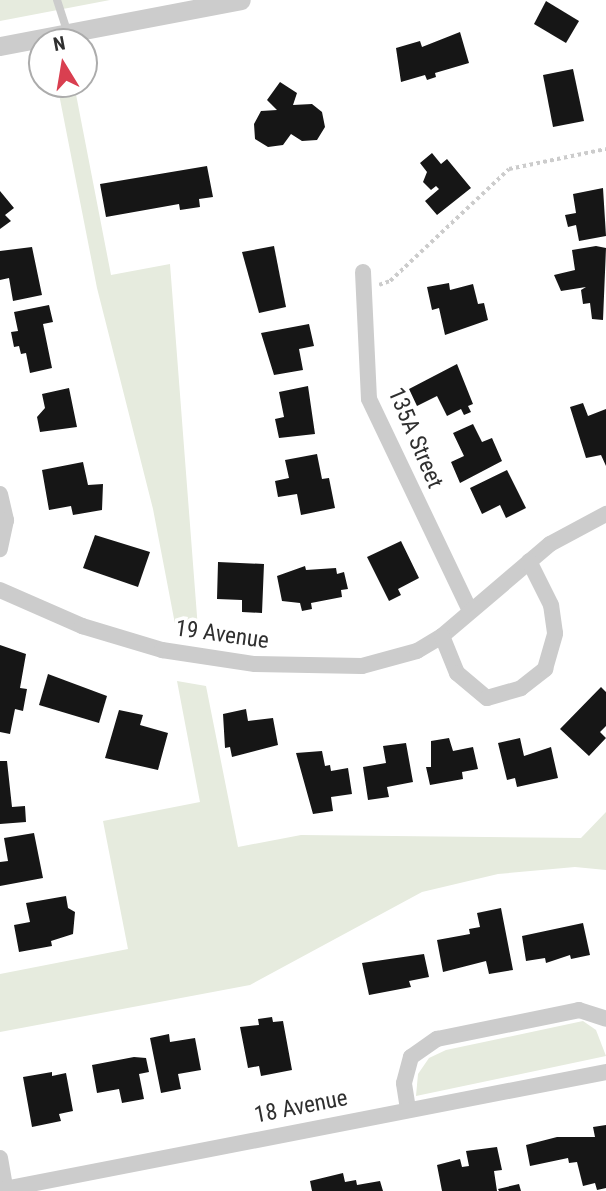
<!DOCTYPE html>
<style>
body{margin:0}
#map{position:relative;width:606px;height:1191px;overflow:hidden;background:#fff;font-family:"Roboto Condensed",sans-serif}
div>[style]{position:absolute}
.green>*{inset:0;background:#e6ebde}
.building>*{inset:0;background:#161616}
.path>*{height:3.5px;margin-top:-1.75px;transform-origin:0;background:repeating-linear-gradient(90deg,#ccc 0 3.5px,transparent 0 7px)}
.service>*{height:8px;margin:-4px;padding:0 4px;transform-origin:4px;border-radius:4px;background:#ccc}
.minor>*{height:16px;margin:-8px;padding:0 8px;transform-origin:8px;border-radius:8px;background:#ccc}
.tertiary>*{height:19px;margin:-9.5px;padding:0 9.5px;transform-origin:9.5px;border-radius:9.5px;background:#ccc}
span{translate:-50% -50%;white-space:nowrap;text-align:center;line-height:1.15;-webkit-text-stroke:7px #fff;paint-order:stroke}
.street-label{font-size:23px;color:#2f2f2f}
.north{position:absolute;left:28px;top:28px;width:70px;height:70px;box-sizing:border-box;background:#fff;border:2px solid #acacac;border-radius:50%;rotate:349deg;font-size:19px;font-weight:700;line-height:28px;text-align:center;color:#2f2f2f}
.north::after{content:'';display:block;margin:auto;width:24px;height:32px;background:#d93f50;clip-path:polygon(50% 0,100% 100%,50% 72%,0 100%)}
</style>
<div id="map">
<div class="green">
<div style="clip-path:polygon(0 0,110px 0,0 21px)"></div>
<div style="clip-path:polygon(57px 84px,74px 84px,111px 275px,170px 264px,198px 629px,175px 624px,153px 509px,97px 288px)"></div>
<div style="clip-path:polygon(177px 681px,206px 686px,238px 847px,301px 835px,581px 838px,606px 812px,606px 870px,575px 867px,498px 874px,422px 892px,250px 985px,0 1032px,0 974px,128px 949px,103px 821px,200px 802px)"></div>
<div style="clip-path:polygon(583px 1021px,596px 1030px,606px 1056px,416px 1096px,418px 1074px,429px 1058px,446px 1050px)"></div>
</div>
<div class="building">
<div style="clip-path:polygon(546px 1px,579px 21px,566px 43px,534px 24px)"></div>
<div style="clip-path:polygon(460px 32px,469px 63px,435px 73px,436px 77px,427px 80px,425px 75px,401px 82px,396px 48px,420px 41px,422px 47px)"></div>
<div style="clip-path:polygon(573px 69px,584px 121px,553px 127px,543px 75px)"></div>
<div style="clip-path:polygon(280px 82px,297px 93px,293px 105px,312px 104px,322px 112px,325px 127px,317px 140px,302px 141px,291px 134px,283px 145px,268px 147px,255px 139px,254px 124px,261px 111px,277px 110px,267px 100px)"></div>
<div style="clip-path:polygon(432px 153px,441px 164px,447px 159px,471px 188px,437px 215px,425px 201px,439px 189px,436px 186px,431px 190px,423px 182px,427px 172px,420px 163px)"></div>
<div style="clip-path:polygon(207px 166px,213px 197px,199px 199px,200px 207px,180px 210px,179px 204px,106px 217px,100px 184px)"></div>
<div style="clip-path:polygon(603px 188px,606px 236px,579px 241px,576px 225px,568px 227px,565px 215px,576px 213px,573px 194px)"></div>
<div style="clip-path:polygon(0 191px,14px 208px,5px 215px,11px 221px,0 229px)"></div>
<div style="clip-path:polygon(274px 246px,286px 307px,259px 313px,242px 252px)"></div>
<div style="clip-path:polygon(596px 246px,606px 248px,603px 320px,592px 319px,590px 303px,583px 304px,581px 290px,586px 287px,561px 291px,554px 275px,575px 270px,572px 250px)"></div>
<div style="clip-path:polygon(32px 247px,42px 295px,13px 301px,9px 278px,0 280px,0 251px)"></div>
<div style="clip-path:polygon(449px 283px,450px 290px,473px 284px,478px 304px,484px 303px,488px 320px,445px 335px,439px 308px,432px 310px,427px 287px)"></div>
<div style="clip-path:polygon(49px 305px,53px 322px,43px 324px,52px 368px,30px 373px,26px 353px,21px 354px,19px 346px,14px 347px,11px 332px,18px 331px,14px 312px)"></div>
<div style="clip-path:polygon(309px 324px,314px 346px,299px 349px,303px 370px,274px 375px,261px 333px)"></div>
<div style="clip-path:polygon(457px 364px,473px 404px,468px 406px,471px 412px,464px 415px,461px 409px,447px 416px,437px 396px,417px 406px,409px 389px)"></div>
<div style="clip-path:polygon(308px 386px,315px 434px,279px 438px,275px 419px,284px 417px,279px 392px)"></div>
<div style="clip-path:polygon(69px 388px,77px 427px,40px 432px,37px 417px,45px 408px,42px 394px)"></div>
<div style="clip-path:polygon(583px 403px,588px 416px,606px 409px,606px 466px,601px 455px,586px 458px,570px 407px)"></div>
<div style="clip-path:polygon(473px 424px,482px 442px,492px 438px,502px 461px,460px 483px,451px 462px,464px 456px,453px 433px)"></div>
<div style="clip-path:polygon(317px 454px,322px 479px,329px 478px,335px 508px,301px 515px,297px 494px,278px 497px,275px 481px,289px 478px,285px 460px)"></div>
<div style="clip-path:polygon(83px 462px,88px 485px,103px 484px,102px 510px,73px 515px,71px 506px,49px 510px,42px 470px)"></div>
<div style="clip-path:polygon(507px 470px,526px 508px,506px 518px,500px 505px,482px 514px,470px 488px)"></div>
<div style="clip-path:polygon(95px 535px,150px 552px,138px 587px,83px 568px)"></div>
<div style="clip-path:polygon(401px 541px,419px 578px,398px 589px,401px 595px,389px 601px,367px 557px)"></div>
<div style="clip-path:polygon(218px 562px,264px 564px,262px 613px,242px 612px,242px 600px,217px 599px)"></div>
<div style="clip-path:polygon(305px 566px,306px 570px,336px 568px,337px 574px,344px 572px,348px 589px,341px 590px,342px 597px,311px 603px,312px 609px,302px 611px,300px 603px,282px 601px,277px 576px)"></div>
<div style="clip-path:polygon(0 645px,26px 654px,20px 688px,27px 689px,23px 711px,15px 709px,10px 734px,0 732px)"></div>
<div style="clip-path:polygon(48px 674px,107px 696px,99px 723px,39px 705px)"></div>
<div style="clip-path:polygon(601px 687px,606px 692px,606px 726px,600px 732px,606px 738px,589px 756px,560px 729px)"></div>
<div style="clip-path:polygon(246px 709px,248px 721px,273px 718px,278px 745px,232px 757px,230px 747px,225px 748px,223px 714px)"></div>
<div style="clip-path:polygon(119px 710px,143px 715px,140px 725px,168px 733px,158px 770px,105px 758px)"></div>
<div style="clip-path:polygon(449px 738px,453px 751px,473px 747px,478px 769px,462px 772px,463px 779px,430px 785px,426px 767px,431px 767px,431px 741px)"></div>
<div style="clip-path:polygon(520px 738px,524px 756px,551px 747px,558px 778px,517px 787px,515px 778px,507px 780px,498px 743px)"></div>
<div style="clip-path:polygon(406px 743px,413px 782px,387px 787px,389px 797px,368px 800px,363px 767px,386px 763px,383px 746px)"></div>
<div style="clip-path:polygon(322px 751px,325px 766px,330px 765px,331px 771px,348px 768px,352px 794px,331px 797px,333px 811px,313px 814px,296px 753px)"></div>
<div style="clip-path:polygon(0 761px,7px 761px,12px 807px,25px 806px,26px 822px,0 824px)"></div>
<div style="clip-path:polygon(34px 833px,43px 878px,0 886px,0 862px,8px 861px,4px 838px)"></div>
<div style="clip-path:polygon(66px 896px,68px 908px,75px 912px,73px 934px,51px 941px,52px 946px,19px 952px,14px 925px,30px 922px,26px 903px)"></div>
<div style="clip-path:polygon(501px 908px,513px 970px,489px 974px,486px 961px,443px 972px,437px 940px,470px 934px,469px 929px,480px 927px,477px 913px)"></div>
<div style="clip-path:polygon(583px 923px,590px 955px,571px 959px,570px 955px,546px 963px,545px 958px,526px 961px,522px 936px)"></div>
<div style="clip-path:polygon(424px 954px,429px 977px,409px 981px,411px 987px,369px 995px,362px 963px)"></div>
<div style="clip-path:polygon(272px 1017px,273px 1022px,283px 1021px,292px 1070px,261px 1076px,259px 1066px,248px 1068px,240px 1027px,259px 1025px,258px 1019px)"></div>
<div style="clip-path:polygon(169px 1034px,170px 1042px,195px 1038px,201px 1070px,178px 1074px,181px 1089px,161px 1093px,150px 1038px)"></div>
<div style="clip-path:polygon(134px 1057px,146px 1058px,149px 1072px,139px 1074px,144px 1099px,122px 1103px,119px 1089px,97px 1093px,92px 1065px)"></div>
<div style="clip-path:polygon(52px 1072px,52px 1076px,66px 1073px,73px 1111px,59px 1114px,61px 1121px,32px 1127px,23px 1077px)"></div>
<div style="clip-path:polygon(606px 1125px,606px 1188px,597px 1190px,595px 1183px,583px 1186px,577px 1162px,569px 1163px,568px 1158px,530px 1166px,526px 1145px,557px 1137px,595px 1137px,593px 1127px)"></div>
<div style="clip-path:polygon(497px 1147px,502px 1170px,494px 1171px,497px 1191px,442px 1191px,437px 1165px,460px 1159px,462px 1167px,469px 1166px,466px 1151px)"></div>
<div style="clip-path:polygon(343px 1173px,345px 1182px,356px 1180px,357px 1185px,380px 1181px,383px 1191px,312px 1191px,310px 1181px)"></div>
<div style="clip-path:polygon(519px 1184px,521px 1191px,499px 1191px,498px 1189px)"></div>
</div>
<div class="path">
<div style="left:379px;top:285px;width:12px;rotate:-20deg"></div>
<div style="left:390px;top:281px;width:163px;rotate:-43.3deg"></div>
<div style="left:509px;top:169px;width:99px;rotate:-11.7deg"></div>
</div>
<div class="service">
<div style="left:57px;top:0;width:35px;rotate:72deg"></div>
</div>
<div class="minor">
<div style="left:363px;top:272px;width:127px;rotate:87.3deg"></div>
<div style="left:369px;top:399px;width:235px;rotate:64.5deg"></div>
<div style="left:0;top:494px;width:27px;rotate:77deg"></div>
<div style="left:6px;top:520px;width:30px;rotate:102deg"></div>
<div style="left:0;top:590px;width:90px;rotate:23.7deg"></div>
<div style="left:82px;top:626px;width:84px;rotate:16.7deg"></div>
<div style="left:162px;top:650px;width:94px;rotate:8.6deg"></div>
<div style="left:255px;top:664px;width:107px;rotate:1.1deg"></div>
<div style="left:362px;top:666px;width:57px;rotate:-15.3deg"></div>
<div style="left:417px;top:651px;width:29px;rotate:-31deg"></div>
<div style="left:442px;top:636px;width:142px;rotate:-40.4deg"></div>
<div style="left:550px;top:544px;width:64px;rotate:-28.2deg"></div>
<div style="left:442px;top:636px;width:40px;rotate:68deg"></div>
<div style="left:457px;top:673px;width:39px;rotate:40deg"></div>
<div style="left:487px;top:698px;width:35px;rotate:-16deg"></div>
<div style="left:521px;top:688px;width:31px;rotate:-38deg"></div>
<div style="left:545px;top:669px;width:37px;rotate:-74deg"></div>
<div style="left:555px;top:633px;width:28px;rotate:-98deg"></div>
<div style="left:551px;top:605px;width:49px;rotate:-116.6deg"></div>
<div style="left:408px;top:1109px;width:26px;rotate:-99deg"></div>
<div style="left:404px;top:1083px;width:27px;rotate:-75deg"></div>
<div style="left:411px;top:1057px;width:32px;rotate:-35deg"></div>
<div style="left:437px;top:1039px;width:145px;rotate:-11.5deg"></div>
<div style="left:579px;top:1010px;width:28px;rotate:18deg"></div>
<div style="left:0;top:1158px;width:28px;rotate:80deg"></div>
<div style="left:0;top:1190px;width:617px;rotate:-11.02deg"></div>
</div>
<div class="tertiary">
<div style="left:0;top:46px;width:245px;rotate:-10.8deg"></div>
</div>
<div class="street-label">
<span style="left:415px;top:438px;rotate:67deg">135A Street</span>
<span style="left:222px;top:635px;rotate:8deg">19 Avenue</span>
<span style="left:301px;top:1107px;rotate:-11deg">18 Avenue</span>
</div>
<div class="north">N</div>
</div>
